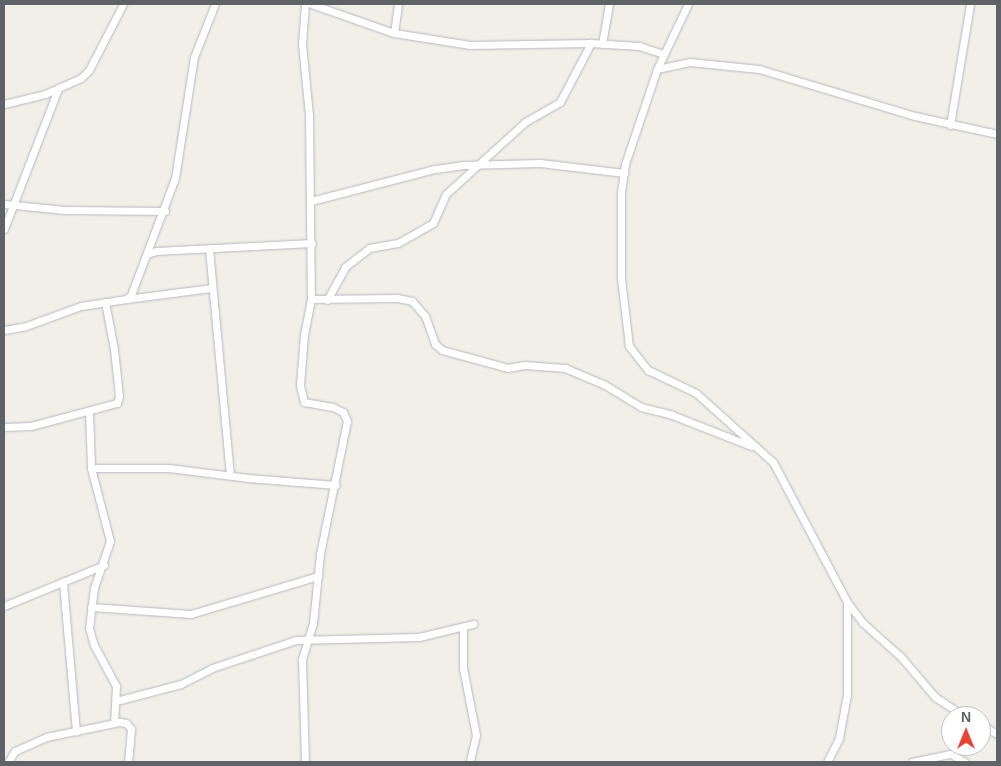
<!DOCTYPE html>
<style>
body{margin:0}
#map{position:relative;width:1001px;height:766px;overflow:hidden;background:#f1efe8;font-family:Arial,sans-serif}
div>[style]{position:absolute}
.roads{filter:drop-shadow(0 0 1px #b5b8bc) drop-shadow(0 0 1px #b5b8bc)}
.street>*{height:7px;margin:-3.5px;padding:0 3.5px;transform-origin:3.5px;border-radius:3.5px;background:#fff}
span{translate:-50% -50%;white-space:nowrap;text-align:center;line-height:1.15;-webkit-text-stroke:4px #fff;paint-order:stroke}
.frame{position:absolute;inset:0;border:5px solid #5f6368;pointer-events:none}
.north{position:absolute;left:941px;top:706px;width:50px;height:50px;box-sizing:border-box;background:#fff;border:1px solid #bfc1c3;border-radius:50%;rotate:0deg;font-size:14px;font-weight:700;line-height:20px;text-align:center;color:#5f6368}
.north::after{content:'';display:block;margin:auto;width:18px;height:22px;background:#ea4335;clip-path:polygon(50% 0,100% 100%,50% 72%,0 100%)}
</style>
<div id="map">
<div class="roads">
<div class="street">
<div style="left:305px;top:4px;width:40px;rotate:94.3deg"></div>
<div style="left:302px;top:44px;width:71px;rotate:84.4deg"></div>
<div style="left:309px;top:115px;width:184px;rotate:89.4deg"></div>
<div style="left:311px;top:299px;width:37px;rotate:101deg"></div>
<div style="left:304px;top:335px;width:50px;rotate:94.6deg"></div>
<div style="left:300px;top:385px;width:17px;rotate:77deg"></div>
<div style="left:304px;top:402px;width:29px;rotate:10deg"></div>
<div style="left:333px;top:407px;width:11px;rotate:27deg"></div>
<div style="left:343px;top:412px;width:10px;rotate:66deg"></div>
<div style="left:347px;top:421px;width:136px;rotate:101.5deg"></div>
<div style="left:320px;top:554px;width:69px;rotate:95.8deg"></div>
<div style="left:313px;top:623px;width:39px;rotate:107deg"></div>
<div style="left:302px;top:660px;width:102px;rotate:88.3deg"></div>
<div style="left:311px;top:4px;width:88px;rotate:19.3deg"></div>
<div style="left:394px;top:33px;width:77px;rotate:9deg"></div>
<div style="left:470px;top:45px;width:121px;rotate:-0.9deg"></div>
<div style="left:591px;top:43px;width:48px;rotate:3.6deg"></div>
<div style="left:639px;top:46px;width:25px;rotate:18deg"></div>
<div style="left:688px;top:4px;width:72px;rotate:115.5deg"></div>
<div style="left:657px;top:69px;width:100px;rotate:108.6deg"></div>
<div style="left:625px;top:164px;width:29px;rotate:98deg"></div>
<div style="left:621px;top:193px;width:85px;rotate:90deg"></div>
<div style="left:621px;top:278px;width:68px;rotate:83.3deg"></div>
<div style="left:629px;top:346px;width:31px;rotate:52deg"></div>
<div style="left:648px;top:370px;width:53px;rotate:25.6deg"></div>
<div style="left:696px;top:393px;width:103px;rotate:41.9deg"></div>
<div style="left:773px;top:462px;width:158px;rotate:62.1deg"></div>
<div style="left:847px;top:602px;width:26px;rotate:53deg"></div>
<div style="left:863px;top:623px;width:51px;rotate:41.8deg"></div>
<div style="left:901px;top:657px;width:52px;rotate:49.6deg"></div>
<div style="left:935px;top:697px;width:35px;rotate:33deg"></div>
<div style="left:394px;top:33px;width:29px;rotate:-82deg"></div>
<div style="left:602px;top:44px;width:41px;rotate:-80.1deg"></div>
<div style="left:657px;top:69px;width:34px;rotate:-12deg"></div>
<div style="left:690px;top:62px;width:69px;rotate:5.8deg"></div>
<div style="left:759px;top:69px;width:163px;rotate:16.8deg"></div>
<div style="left:915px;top:116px;width:84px;rotate:12.4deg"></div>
<div style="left:4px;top:104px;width:42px;rotate:-13.7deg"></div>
<div style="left:45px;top:94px;width:39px;rotate:-24deg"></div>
<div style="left:81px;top:78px;width:11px;rotate:-45deg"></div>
<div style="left:89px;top:70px;width:74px;rotate:-62.7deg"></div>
<div style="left:950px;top:125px;width:123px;rotate:-80.6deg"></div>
<div style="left:311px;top:201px;width:128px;rotate:-14.5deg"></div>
<div style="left:435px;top:169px;width:29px;rotate:-8deg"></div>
<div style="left:464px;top:165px;width:76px;rotate:-1.5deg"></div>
<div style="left:540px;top:163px;width:85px;rotate:6.8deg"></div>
<div style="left:4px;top:204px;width:61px;rotate:5.6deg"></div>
<div style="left:65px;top:210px;width:100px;rotate:0.6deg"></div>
<div style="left:4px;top:229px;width:150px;rotate:-68.9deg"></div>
<div style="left:209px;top:249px;width:227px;rotate:84.7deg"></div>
<div style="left:147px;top:254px;width:9px;rotate:-18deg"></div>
<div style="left:156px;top:251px;width:156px;rotate:-2.9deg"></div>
<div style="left:126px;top:299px;width:86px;rotate:-7.4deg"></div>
<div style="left:311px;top:299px;width:86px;rotate:-0.7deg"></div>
<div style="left:397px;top:298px;width:15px;rotate:11deg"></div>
<div style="left:412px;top:301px;width:20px;rotate:49deg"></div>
<div style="left:425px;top:316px;width:30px;rotate:70deg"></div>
<div style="left:435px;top:344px;width:9px;rotate:41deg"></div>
<div style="left:442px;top:350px;width:68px;rotate:15.3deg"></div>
<div style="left:508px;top:368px;width:16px;rotate:-11deg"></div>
<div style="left:524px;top:365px;width:41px;rotate:4.2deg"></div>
<div style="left:565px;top:368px;width:43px;rotate:23deg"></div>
<div style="left:605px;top:385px;width:42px;rotate:31.4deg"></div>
<div style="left:641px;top:407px;width:32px;rotate:14deg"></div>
<div style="left:672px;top:415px;width:85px;rotate:21.4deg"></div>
<div style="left:327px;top:300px;width:38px;rotate:-61deg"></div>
<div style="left:345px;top:267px;width:31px;rotate:-38deg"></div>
<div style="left:369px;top:248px;width:29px;rotate:-10deg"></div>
<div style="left:398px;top:243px;width:40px;rotate:-29.7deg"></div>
<div style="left:433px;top:223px;width:32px;rotate:-66deg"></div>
<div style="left:446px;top:194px;width:107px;rotate:-42.3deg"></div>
<div style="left:525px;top:122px;width:40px;rotate:-29.7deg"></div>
<div style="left:560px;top:102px;width:67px;rotate:-62.3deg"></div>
<div style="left:4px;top:330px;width:22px;rotate:-10deg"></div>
<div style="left:26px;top:326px;width:59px;rotate:-20deg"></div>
<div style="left:81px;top:306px;width:46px;rotate:-8.8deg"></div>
<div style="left:126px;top:299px;width:6px;rotate:-39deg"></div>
<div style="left:131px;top:295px;width:125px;rotate:-69.4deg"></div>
<div style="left:175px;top:178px;width:122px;rotate:-81.1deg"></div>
<div style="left:194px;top:57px;width:57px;rotate:-68.4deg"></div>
<div style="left:89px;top:411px;width:57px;rotate:88deg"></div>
<div style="left:91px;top:468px;width:75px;rotate:75.4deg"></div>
<div style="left:110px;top:541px;width:50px;rotate:108.8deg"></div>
<div style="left:94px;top:588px;width:40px;rotate:97.1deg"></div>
<div style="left:89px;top:628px;width:18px;rotate:74deg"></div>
<div style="left:94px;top:645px;width:47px;rotate:61.8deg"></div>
<div style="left:116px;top:686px;width:37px;rotate:93deg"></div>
<div style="left:4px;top:427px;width:27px;rotate:-2deg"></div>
<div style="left:31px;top:426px;width:89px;rotate:-15deg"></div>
<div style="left:117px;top:403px;width:7px;rotate:-74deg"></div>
<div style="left:119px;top:396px;width:47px;rotate:-96.1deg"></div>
<div style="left:114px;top:349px;width:48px;rotate:-100.8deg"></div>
<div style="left:91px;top:468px;width:78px"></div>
<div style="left:169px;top:468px;width:80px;rotate:7.2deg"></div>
<div style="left:248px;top:478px;width:88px;rotate:4.5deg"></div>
<div style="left:63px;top:583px;width:149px;rotate:85deg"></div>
<div style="left:4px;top:606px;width:108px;rotate:-22.3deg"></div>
<div style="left:91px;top:607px;width:100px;rotate:4deg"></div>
<div style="left:191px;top:614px;width:133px;rotate:-16.7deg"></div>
<div style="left:463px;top:627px;width:41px;rotate:90deg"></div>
<div style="left:463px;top:668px;width:68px;rotate:79deg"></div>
<div style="left:476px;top:735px;width:28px;rotate:103deg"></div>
<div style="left:116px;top:701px;width:67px;rotate:-14.7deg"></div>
<div style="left:181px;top:684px;width:35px;rotate:-27deg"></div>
<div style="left:212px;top:668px;width:89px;rotate:-18.4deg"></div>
<div style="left:296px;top:640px;width:123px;rotate:-1.4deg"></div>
<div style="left:419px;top:637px;width:56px;rotate:-13.5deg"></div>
<div style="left:981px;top:725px;width:18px;rotate:29deg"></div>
<div style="left:8px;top:762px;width:13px;rotate:-58deg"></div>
<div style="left:15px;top:751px;width:34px;rotate:-24deg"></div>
<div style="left:46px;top:737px;width:76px;rotate:-11.5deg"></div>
<div style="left:120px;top:722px;width:6px;rotate:9deg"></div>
<div style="left:126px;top:723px;width:8px;rotate:50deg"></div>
<div style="left:131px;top:729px;width:33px;rotate:95deg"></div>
<div style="left:827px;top:762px;width:27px;rotate:-63deg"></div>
<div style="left:839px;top:738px;width:44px;rotate:-79.5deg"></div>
<div style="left:847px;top:695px;width:91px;rotate:-90deg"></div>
<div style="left:912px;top:762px;width:40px;rotate:-12deg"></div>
<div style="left:951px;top:754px;width:16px;rotate:30deg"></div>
</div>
</div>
<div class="frame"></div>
<div class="north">N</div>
</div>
